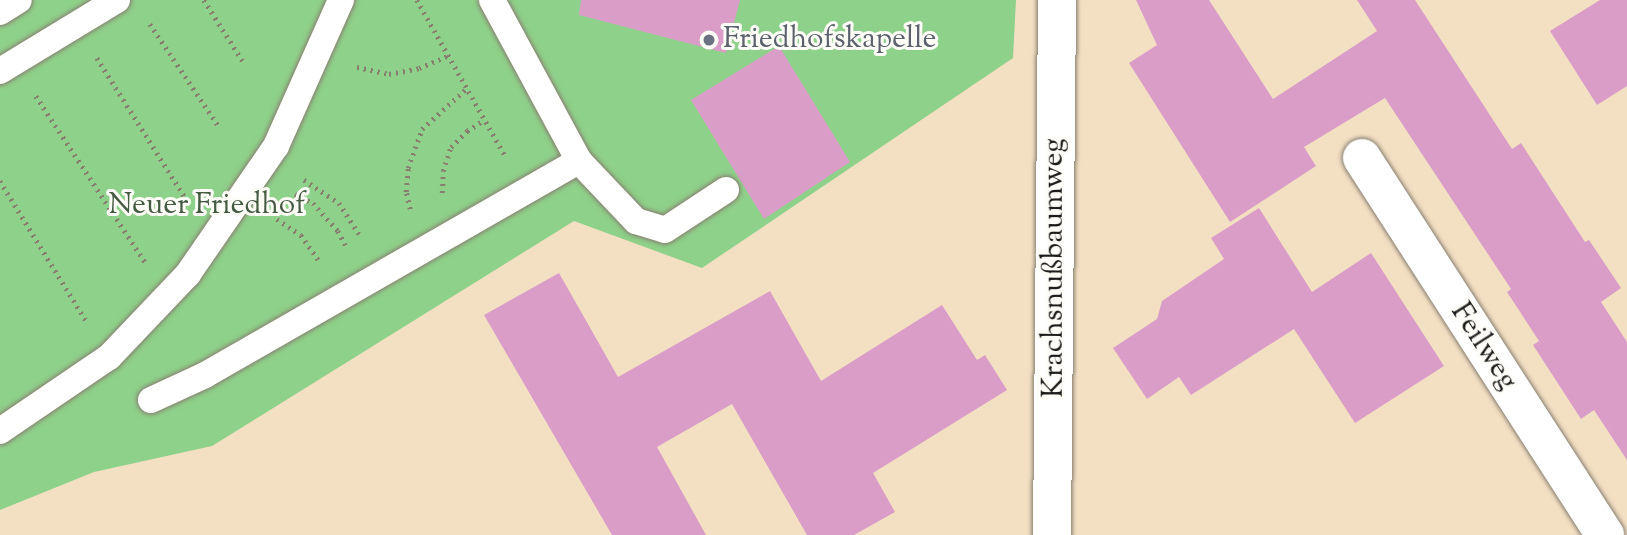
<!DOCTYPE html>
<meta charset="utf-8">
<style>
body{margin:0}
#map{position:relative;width:1627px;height:535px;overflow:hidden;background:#f3e0c3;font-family:"Sorts Mill Goudy",serif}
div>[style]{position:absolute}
.green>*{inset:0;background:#8ed18a}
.building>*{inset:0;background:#da9dc8}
.path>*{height:4.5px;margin-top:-2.25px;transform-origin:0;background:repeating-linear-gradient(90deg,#887e70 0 2px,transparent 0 7px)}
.roads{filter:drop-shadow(0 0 2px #887e70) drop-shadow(0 0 2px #887e70)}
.service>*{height:26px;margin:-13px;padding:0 13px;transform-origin:13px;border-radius:13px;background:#fff}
.minor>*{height:38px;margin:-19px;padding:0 19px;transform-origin:19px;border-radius:19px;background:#fff}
.dots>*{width:19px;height:19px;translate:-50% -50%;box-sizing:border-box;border:4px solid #fdfcf7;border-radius:50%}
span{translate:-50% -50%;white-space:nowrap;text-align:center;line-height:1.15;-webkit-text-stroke:6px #fdfcf7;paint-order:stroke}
.worship-label{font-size:30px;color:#5b616d}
.left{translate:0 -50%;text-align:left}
.park-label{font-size:30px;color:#445b42}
.street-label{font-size:30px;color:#1c1c1c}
</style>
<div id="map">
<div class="green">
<div style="clip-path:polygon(0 0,1016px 0,1013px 58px,702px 268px,574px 221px,212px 446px,94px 472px,0 510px)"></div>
</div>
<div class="building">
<div style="clip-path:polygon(581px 0,740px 0,726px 53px,579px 15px)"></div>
<div style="clip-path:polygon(1136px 0,1209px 0,1273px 99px,1377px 31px,1357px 0,1415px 0,1512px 149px,1521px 143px,1585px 242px,1589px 240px,1621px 288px,1601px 302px,1627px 342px,1627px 460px,1594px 410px,1581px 419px,1533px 345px,1539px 341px,1507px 292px,1511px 289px,1385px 98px,1304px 147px,1316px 166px,1230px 222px,1129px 63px,1157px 45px)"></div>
<div style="clip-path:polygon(1600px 0,1627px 0,1627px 86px,1597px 105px,1550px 31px)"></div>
<div style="clip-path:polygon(779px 46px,850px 162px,764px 219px,691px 100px)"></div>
<div style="clip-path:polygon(1259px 208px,1312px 292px,1371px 253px,1444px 366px,1355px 423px,1294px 329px,1191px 395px,1179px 377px,1147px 399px,1113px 348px,1157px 319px,1162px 301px,1224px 259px,1211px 238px)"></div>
<div style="clip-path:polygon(559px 273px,618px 377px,770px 291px,821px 381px,942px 305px,977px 360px,985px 355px,1007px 390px,873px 473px,895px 512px,854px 535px,807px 535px,732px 404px,657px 447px,706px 535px,612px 535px,484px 315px)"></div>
</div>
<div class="path">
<div style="left:204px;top:0;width:75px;rotate:57.6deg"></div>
<div style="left:417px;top:0;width:180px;rotate:60.5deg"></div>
<div style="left:150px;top:24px;width:125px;rotate:56.1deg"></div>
<div style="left:97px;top:58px;width:170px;rotate:57.7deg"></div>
<div style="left:357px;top:67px;width:33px;rotate:12deg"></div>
<div style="left:389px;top:74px;width:31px;rotate:-11deg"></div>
<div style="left:419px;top:68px;width:30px;rotate:-23deg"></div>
<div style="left:36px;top:96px;width:199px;rotate:56.7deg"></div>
<div style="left:304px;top:180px;width:42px;rotate:33.3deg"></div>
<div style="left:339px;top:203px;width:40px;rotate:57.1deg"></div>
<div style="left:0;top:181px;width:164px;rotate:58.4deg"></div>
<div style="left:442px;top:193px;width:22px;rotate:-87deg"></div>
<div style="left:443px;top:171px;width:25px;rotate:-72deg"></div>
<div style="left:451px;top:147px;width:23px;rotate:-45deg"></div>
<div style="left:467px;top:131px;width:20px;rotate:-33deg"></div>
<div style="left:295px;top:194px;width:20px;rotate:27deg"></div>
<div style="left:313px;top:203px;width:38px;rotate:48deg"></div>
<div style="left:338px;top:231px;width:17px;rotate:62deg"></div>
<div style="left:410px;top:209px;width:17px;rotate:-103deg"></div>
<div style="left:406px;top:192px;width:24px;rotate:-85deg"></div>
<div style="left:408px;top:168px;width:41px;rotate:-70.3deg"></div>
<div style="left:422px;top:129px;width:59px;rotate:-42.3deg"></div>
<div style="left:277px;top:219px;width:29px;rotate:34deg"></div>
<div style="left:301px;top:235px;width:32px;rotate:55deg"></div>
</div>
<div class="roads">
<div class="service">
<div style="left:492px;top:0;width:183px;rotate:61.6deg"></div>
<div style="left:579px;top:161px;width:83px;rotate:46.5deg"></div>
<div style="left:636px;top:221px;width:30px;rotate:17deg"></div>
<div style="left:665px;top:230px;width:73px;rotate:-33.3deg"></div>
<div style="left:0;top:12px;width:22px;rotate:-32deg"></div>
<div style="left:0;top:71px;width:137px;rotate:-31.3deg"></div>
<div style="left:151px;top:400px;width:60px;rotate:-24.8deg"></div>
<div style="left:205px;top:375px;width:431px;rotate:-29.8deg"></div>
<div style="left:0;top:431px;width:132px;rotate:-34.2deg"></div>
<div style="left:109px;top:357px;width:115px;rotate:-46.4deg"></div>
<div style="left:188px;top:274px;width:155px;rotate:-55.5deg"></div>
<div style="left:276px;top:146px;width:160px;rotate:-66deg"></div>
</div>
<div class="minor">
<div style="left:1362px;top:158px;width:449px;rotate:57.2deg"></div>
<div style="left:1052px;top:535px;width:535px;rotate:-89.46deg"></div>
</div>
</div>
<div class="dots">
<div style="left:709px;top:40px;background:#6b7280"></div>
</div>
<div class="worship-label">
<span class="left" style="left:723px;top:40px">Friedhofskapelle</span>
</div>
<div class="park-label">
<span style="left:207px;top:206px">Neuer Friedhof</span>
</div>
<div class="street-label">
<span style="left:1055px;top:268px;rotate:-90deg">Krachsnußbaumweg</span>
<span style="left:1483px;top:347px;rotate:57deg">Feilweg</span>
</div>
</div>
